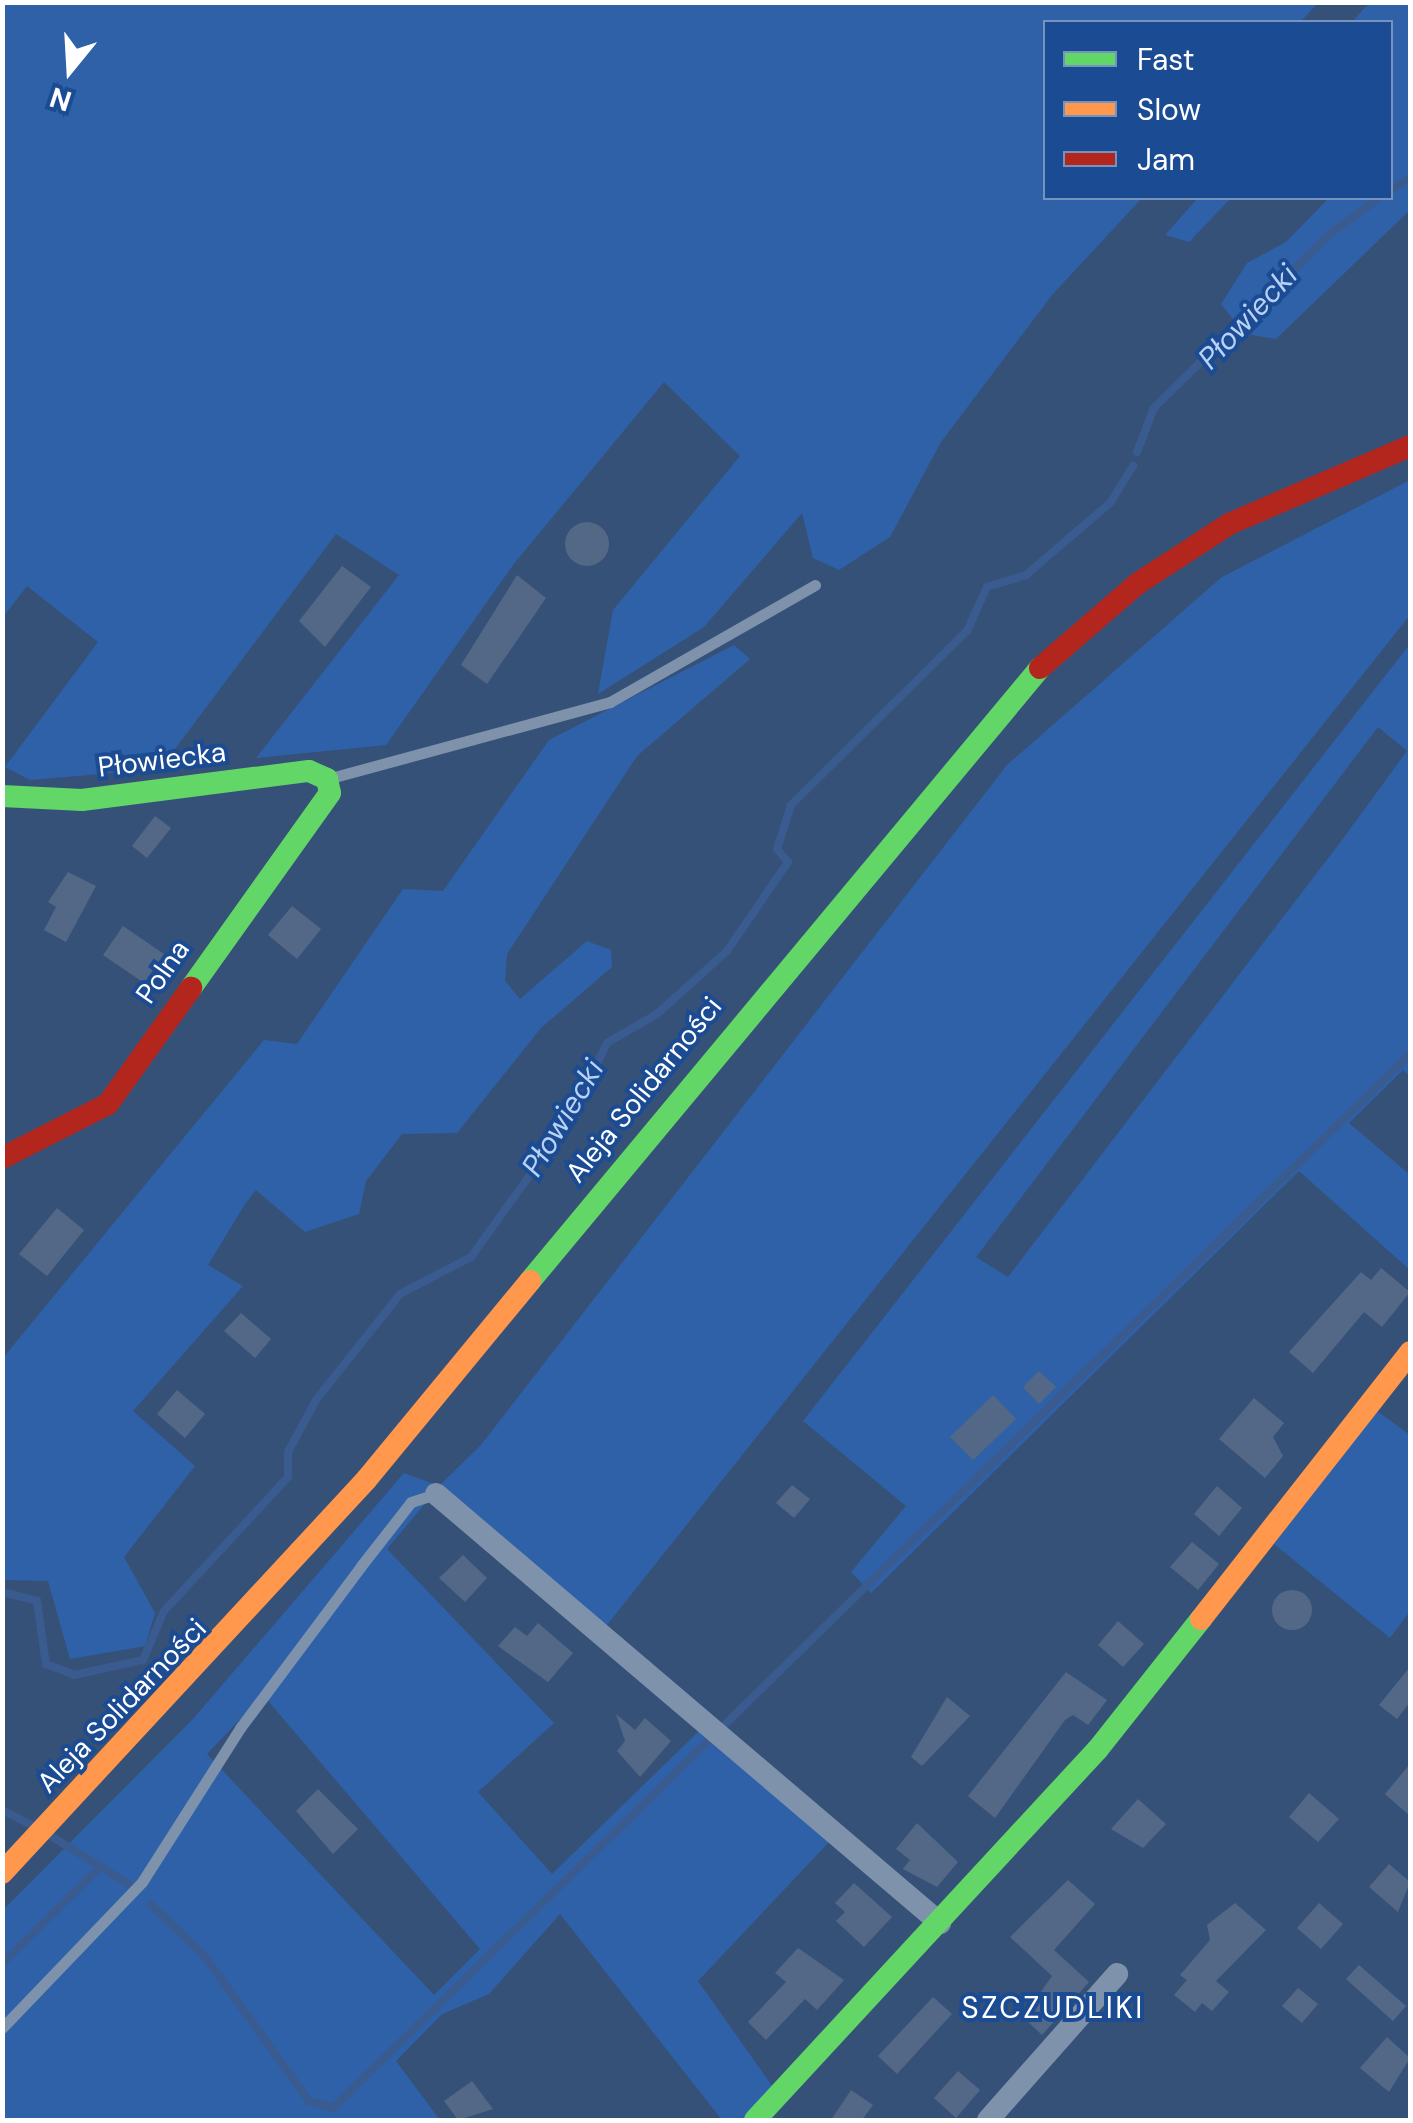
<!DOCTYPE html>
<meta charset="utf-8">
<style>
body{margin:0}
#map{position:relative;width:1413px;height:2123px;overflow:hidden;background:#365178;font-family:"DM Sans",sans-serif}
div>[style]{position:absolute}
.green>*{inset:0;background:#2f61a9}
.stream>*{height:8px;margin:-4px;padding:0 4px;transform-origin:4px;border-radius:4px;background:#3a5b8f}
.building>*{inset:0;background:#536887}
.round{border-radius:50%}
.lane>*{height:11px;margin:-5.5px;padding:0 5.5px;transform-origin:5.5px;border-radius:5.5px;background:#7f92ab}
.street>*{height:22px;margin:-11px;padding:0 11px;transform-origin:11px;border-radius:11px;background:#7f92ab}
.fast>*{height:22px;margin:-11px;padding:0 11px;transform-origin:11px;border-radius:11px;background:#63d668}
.slow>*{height:22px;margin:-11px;padding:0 11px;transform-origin:11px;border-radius:11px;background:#ff974d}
.jam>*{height:22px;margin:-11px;padding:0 11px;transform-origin:11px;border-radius:11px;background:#b3261e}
span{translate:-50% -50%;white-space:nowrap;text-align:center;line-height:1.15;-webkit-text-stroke:8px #1b4b93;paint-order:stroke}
.street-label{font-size:28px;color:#fff}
.water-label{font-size:30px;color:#b8d2f6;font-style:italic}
.neighbourhood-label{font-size:30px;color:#fff;letter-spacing:2.5px}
.frame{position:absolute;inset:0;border:5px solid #fff;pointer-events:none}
.legend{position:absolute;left:1043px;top:20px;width:350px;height:180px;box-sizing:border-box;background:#1b4b93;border:2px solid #7693be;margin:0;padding:12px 18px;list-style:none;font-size:30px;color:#fff}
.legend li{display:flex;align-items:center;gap:20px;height:50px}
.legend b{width:50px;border:2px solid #7693be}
.north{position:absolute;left:20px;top:20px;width:100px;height:100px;-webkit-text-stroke:8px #1b4b93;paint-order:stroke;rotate:198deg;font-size:28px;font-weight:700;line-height:40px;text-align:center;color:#fff}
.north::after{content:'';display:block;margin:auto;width:35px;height:45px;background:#fff;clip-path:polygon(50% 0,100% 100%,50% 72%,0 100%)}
</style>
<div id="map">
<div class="green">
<div style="clip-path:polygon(3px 2px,1317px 2px,1318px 3px,1300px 22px,1046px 22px,1046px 198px,1142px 198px,1052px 295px,941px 442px,890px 537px,839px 570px,813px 558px,802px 513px,704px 627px,598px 694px,613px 610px,740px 456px,664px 382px,513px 565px,386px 745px,256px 758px,399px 575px,336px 534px,160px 769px,30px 780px,5px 767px,98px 642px,27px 586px,3px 617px)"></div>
<div style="clip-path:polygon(1370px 2px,1410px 3px,1410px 210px,1276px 339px,1245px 334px,1221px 304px,1247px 263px,1286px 242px,1329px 198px,1390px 198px,1390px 22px,1352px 22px)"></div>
<div style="clip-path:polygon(1198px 198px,1231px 198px,1189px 242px,1165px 235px)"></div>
<div style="clip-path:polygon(evenodd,1410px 480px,1410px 615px,603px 1630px,439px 1487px,387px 1549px,554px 1723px,478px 1792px,552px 1874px,699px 1731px,830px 1841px,698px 1981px,775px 2090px,740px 2120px,722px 2120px,560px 1914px,489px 1994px,442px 2014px,396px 2061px,440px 2120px,3px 2120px,2px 1911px,193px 1719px,404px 1473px,439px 1486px,481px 1445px,1007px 765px,1222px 577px,1410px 480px,263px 1695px,480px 1949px,434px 1995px,207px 1754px,263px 1695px)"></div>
<div style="clip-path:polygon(evenodd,1410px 644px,1410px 1076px,1403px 1070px,1349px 1123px,1410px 1175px,1410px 1270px,1299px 1171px,871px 1593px,851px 1572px,906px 1506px,803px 1421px,1410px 644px,1378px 727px,1407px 751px,1342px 840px,1008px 1277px,976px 1257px,1378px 727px)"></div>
<div style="clip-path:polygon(734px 645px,750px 659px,637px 756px,507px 954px,505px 981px,520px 999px,587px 941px,611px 950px,612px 967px,541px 1028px,457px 1133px,402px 1134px,366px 1181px,359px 1214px,305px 1232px,256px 1190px,245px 1204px,208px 1265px,243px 1286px,133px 1411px,195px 1466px,124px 1557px,155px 1613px,145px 1646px,70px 1659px,48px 1581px,3px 1580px,3px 1358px,264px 1040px,297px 1044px,403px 889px,443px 891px,549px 740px)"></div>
<div style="clip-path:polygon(1377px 1411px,1410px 1435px,1410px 1611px,1390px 1638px,1274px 1544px)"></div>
</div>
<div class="stream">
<div style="left:1390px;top:190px;width:23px;rotate:-31deg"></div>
<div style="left:1137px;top:452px;width:47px;rotate:-68.9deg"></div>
<div style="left:1154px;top:408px;width:247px;rotate:-44.7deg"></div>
<div style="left:1330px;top:234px;width:61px;rotate:-36.3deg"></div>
<div style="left:2px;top:1592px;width:36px;rotate:14deg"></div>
<div style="left:37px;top:1601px;width:64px;rotate:81.9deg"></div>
<div style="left:46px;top:1664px;width:30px;rotate:21deg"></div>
<div style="left:74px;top:1675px;width:71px;rotate:-12.3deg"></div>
<div style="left:143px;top:1660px;width:53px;rotate:-66.8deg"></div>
<div style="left:164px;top:1611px;width:183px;rotate:-47.2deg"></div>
<div style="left:288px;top:1477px;width:25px;rotate:-90deg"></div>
<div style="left:288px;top:1452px;width:59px;rotate:-61.7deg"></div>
<div style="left:316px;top:1400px;width:135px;rotate:-51.6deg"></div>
<div style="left:400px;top:1294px;width:80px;rotate:-27.5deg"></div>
<div style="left:471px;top:1257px;width:170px;rotate:-54.3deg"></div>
<div style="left:570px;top:1119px;width:85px;rotate:-64deg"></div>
<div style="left:607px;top:1043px;width:58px;rotate:-30.1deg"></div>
<div style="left:657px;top:1014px;width:94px;rotate:-42deg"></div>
<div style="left:727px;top:951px;width:108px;rotate:-55.6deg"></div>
<div style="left:788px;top:862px;width:17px;rotate:-130deg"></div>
<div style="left:777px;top:849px;width:46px;rotate:-72.3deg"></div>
<div style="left:791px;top:805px;width:247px;rotate:-44.7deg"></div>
<div style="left:967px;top:631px;width:48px;rotate:-65.6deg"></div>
<div style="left:987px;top:587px;width:41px;rotate:-17.1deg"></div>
<div style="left:1026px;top:575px;width:111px;rotate:-40.6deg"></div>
<div style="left:1110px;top:503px;width:44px;rotate:-58.1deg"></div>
<div style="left:2px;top:1810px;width:36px;rotate:27deg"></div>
<div style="left:46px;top:1833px;width:97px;rotate:31.6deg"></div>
<div style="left:150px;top:1904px;width:74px;rotate:43.4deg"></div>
<div style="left:204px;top:1955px;width:180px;rotate:54.3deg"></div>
<div style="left:309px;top:2101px;width:25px;rotate:16deg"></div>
<div style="left:333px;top:2108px;width:1507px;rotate:-44.38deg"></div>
<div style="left:2px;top:1964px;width:139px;rotate:-44.7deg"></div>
</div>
<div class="building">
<div class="round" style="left:565px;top:522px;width:44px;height:44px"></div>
<div style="clip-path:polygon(342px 566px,371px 587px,325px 647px,299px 621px)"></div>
<div style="clip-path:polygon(517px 575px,546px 598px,487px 684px,461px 665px)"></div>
<div style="clip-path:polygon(155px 816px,171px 828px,147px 858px,132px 846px)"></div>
<div style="clip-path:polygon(68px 872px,96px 886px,66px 942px,44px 930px,56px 907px,48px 902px)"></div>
<div style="clip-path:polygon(292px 906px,321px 929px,297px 959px,268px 935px)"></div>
<div style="clip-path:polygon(123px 926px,164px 954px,144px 983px,103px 955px)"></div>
<div style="clip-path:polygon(57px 1208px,84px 1230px,47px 1276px,19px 1254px)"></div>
<div style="clip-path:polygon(1381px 1268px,1410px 1292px,1382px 1327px,1364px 1312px,1313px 1373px,1289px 1352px,1361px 1272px,1371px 1280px)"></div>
<div style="clip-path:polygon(241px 1313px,271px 1339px,255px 1358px,224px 1331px)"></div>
<div style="clip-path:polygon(1039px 1371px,1056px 1387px,1039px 1404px,1023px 1387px)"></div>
<div style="clip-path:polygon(177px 1390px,205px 1414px,185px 1438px,157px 1414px)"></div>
<div style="clip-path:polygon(993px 1395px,1016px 1419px,973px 1460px,950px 1437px)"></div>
<div style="clip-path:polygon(1254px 1398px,1284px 1423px,1273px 1437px,1283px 1456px,1265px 1478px,1219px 1439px)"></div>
<div style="clip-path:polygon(792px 1485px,810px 1499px,794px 1518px,776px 1503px)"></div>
<div style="clip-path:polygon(1217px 1486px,1242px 1508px,1219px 1536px,1194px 1514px)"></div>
<div style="clip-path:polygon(1192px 1542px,1219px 1564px,1198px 1590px,1170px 1567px)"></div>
<div style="clip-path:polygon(463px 1555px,487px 1578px,465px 1602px,439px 1578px)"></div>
<div class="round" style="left:1272px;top:1590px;width:40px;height:40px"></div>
<div style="clip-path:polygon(1118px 1621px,1144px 1644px,1123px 1667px,1098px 1645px)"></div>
<div style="clip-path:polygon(538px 1623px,573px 1653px,548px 1682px,498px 1646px,515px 1627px,527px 1636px)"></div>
<div style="clip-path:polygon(1410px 1667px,1410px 1702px,1397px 1719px,1379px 1705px)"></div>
<div style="clip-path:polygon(1066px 1672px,1107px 1700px,1088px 1725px,1073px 1715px,1065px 1720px,995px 1818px,968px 1796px)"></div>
<div style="clip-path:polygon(947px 1697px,970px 1716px,922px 1766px,911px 1757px)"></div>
<div style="clip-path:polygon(616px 1714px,635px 1730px,645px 1718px,671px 1741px,640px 1777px,617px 1751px,625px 1741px)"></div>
<div style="clip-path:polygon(1410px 1764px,1410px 1816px,1385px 1794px)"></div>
<div style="clip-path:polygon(318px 1789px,358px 1829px,333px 1854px,296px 1811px)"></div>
<div style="clip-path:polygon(1309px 1793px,1339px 1819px,1318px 1842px,1289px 1817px)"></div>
<div style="clip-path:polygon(1138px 1799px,1166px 1824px,1143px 1848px,1111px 1829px)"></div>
<div style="clip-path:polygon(917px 1823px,958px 1862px,937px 1887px,903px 1869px,910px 1860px,896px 1849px)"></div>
<div style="clip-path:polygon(1389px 1864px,1410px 1882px,1398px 1912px,1369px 1887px)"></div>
<div style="clip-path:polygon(1068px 1880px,1095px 1904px,1054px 1950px,1089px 1982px,1042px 2035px,1023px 2017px,1052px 1976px,1010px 1937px)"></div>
<div style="clip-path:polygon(854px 1883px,892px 1917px,864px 1947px,836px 1921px,845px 1912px,835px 1903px)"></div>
<div style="clip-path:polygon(1235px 1903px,1266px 1930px,1216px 1981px,1229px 1992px,1212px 2011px,1202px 2003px,1195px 2012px,1174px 1995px,1187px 1980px,1180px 1975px,1210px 1940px,1207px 1925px)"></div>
<div style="clip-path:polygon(1319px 1903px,1343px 1924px,1321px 1949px,1297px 1928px)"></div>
<div style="clip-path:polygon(798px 1948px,844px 1980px,817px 2010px,805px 1999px,766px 2040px,748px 2022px,786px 1982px,775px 1973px)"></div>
<div style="clip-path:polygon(1359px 1965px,1406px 2006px,1393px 2021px,1346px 1979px)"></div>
<div style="clip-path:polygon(1298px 1988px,1318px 2004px,1302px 2023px,1282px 2006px)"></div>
<div style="clip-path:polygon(933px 1997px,952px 2014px,897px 2074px,878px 2056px)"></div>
<div style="clip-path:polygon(1387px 2037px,1410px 2058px,1389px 2092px,1360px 2068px)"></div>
<div style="clip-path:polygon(958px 2071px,980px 2090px,956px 2118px,934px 2098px)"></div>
<div style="clip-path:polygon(472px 2081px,493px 2109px,458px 2120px,444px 2101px)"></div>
<div style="clip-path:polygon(851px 2090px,873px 2105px,862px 2120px,831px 2120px)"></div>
</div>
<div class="lane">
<div style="left:327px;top:779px;width:293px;rotate:-15.2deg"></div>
<div style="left:610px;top:702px;width:236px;rotate:-29.7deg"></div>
<div style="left:2px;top:2028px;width:202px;rotate:-46.2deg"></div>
<div style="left:142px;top:1882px;width:183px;rotate:-57.5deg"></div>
<div style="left:240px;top:1728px;width:202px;rotate:-53.2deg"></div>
<div style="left:361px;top:1566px;width:81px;rotate:-52deg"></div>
<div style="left:411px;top:1502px;width:26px;rotate:-18deg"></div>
</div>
<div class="street">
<div style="left:436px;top:1494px;width:662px;rotate:40.4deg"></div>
<div style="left:988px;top:2120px;width:195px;rotate:-48.5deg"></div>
</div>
<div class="fast">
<div style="left:2px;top:796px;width:80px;rotate:2.9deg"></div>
<div style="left:82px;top:800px;width:229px;rotate:-7.3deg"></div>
<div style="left:309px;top:771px;width:20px;rotate:24deg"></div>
<div style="left:327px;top:779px;width:14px;rotate:78deg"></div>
<div style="left:330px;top:793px;width:239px;rotate:125.5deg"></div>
<div style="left:530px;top:1281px;width:797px;rotate:-50.24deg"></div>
<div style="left:755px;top:2120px;width:505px;rotate:-47.25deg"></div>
<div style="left:1098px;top:1749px;width:166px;rotate:-51.6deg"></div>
</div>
<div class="slow">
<div style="left:1201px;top:1619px;width:339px;rotate:-51.9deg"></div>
<div style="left:2px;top:1873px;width:536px;rotate:-47.19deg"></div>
<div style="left:366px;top:1480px;width:258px;rotate:-50.5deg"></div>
</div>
<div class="jam">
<div style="left:1040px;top:668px;width:128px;rotate:-40.9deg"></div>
<div style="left:1137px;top:584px;width:110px;rotate:-33.1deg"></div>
<div style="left:1229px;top:524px;width:197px;rotate:-23.3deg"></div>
<div style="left:2px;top:1158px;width:119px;rotate:-27deg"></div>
<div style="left:108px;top:1104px;width:143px;rotate:-54.4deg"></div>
</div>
<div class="street-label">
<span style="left:162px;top:760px;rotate:-7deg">Płowiecka</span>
<span style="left:163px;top:972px;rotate:-55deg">Polna</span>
<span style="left:644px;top:1090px;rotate:-51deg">Aleja Solidarności</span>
<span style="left:122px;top:1706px;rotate:-46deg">Aleja Solidarności</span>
</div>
<div class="water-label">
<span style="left:1248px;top:317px;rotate:-47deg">Płowiecki</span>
<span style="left:563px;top:1118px;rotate:-59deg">Płowiecki</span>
</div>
<div class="neighbourhood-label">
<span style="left:1053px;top:2008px">SZCZUDLIKI</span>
</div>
<div class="frame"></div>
<ul class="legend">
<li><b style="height:12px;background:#63d668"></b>Fast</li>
<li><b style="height:12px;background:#ff974d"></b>Slow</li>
<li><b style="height:12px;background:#b3261e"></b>Jam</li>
</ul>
<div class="north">N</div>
</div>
